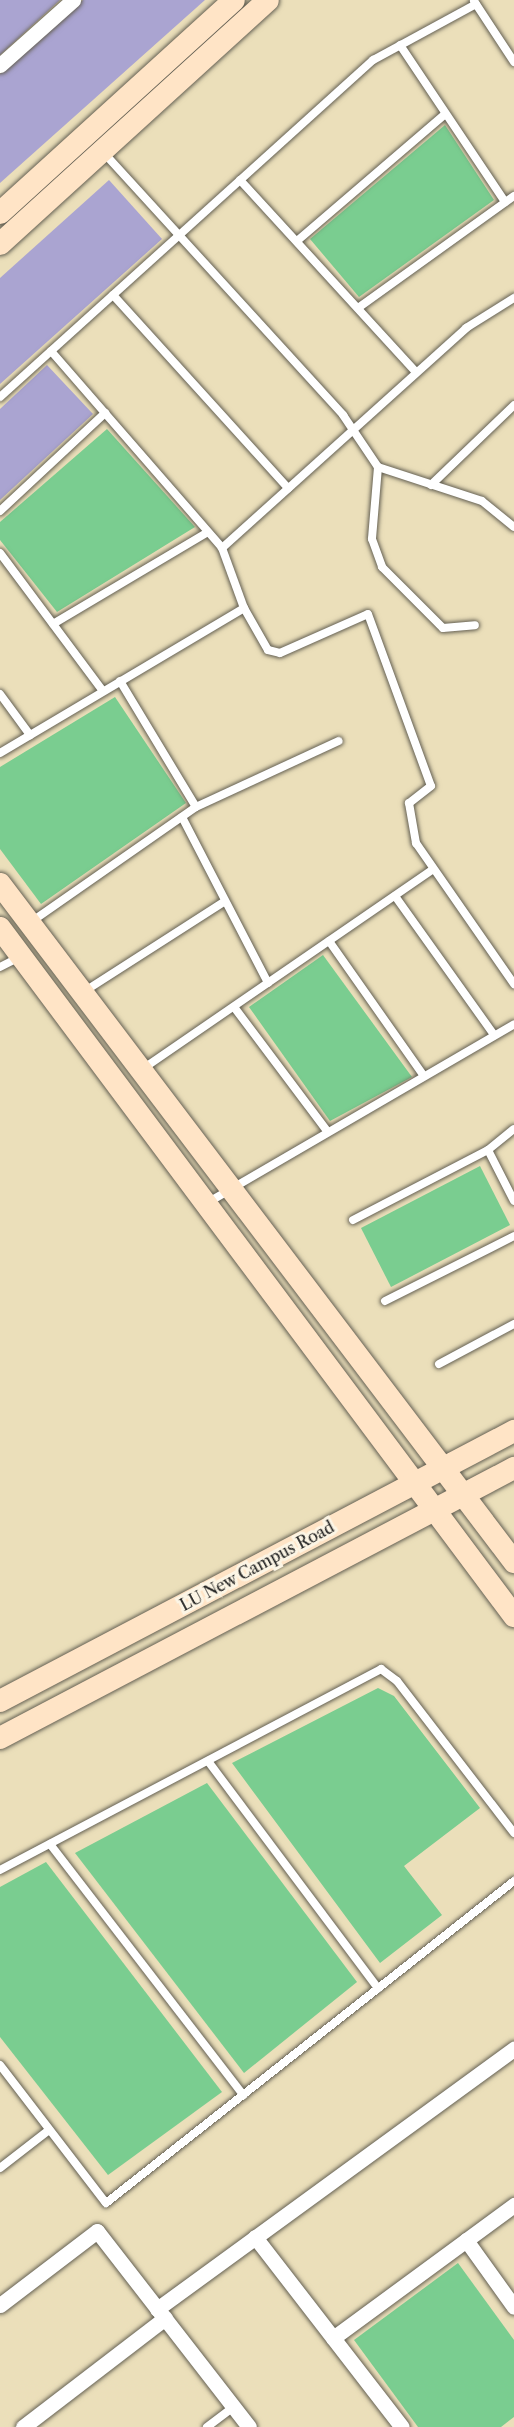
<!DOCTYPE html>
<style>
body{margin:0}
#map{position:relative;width:514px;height:2427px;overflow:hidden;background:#ebdfba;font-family:"Libre Caslon Text",serif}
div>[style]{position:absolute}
.green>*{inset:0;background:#7acd90}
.building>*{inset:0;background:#aaa4d1}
.roads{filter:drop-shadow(0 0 2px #646053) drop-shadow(0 0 2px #646053)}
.lane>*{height:8px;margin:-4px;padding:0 4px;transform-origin:4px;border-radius:4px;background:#fff}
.street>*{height:15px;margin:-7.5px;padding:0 7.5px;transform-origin:7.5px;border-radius:7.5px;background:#fff}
.secondary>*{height:22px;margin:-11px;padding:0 11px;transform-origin:11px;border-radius:11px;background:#ffe4c6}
span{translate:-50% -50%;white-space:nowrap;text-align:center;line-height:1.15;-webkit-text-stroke:6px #fcf5e5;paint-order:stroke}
.street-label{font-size:16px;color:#1c1c1c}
</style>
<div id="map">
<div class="green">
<div style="clip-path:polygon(445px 125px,494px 200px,359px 297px,310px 239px)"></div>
<div style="clip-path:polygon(107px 429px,195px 527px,57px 612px,0 540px,0 522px)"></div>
<div style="clip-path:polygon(115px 697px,186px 803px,41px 904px,0 849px,0 767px)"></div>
<div style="clip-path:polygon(323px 955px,412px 1077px,330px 1121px,249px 1007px)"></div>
<div style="clip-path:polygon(480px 1166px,510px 1225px,391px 1287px,361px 1228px)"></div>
<div style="clip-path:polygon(378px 1688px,394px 1696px,480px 1808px,404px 1866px,442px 1915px,380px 1963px,232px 1763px)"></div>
<div style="clip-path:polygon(207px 1783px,357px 1982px,244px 2073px,75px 1853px)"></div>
<div style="clip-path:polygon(46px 1862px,222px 2092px,108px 2175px,0 2037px,0 1887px)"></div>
<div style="clip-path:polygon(458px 2263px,514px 2340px,514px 2417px,501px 2427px,418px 2427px,354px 2340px)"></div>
</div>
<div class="building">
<div style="clip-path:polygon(0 0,60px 0,0 55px)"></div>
<div style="clip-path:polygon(83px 0,205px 0,0 183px,0 74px)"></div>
<div style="clip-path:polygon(109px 180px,162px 239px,0 384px,0 278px)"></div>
<div style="clip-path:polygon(47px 365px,93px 414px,0 500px,0 409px)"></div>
</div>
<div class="roads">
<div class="lane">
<div style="left:474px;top:1px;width:73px;rotate:56.7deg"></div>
<div style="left:400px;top:45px;width:189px;rotate:56.2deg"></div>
<div style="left:104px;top:153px;width:355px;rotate:47.6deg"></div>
<div style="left:343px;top:415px;width:63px;rotate:56.1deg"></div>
<div style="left:378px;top:467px;width:109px;rotate:18.1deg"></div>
<div style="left:482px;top:501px;width:41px;rotate:39.1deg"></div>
<div style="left:240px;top:180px;width:260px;rotate:47.5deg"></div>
<div style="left:297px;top:241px;width:195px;rotate:-40.6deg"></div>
<div style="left:113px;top:295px;width:261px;rotate:47.8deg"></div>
<div style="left:358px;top:308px;width:192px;rotate:-35.7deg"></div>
<div style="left:51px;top:351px;width:261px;rotate:49deg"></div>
<div style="left:0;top:397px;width:503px;rotate:-42.1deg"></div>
<div style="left:373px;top:60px;width:117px;rotate:-28.5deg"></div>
<div style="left:378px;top:467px;width:72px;rotate:94.8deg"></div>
<div style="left:372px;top:539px;width:30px;rotate:70deg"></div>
<div style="left:382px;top:567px;width:86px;rotate:45deg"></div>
<div style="left:443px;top:628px;width:32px;rotate:-5deg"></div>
<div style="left:431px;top:485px;width:115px;rotate:-43.9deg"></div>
<div style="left:0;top:511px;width:144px;rotate:-43deg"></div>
<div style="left:0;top:553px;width:172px;rotate:53.3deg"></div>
<div style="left:244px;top:608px;width:48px;rotate:60.3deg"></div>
<div style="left:268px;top:650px;width:12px;rotate:14deg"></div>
<div style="left:280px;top:653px;width:96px;rotate:-23.9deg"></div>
<div style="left:368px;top:614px;width:183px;rotate:69.9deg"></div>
<div style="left:431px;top:786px;width:28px;rotate:142deg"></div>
<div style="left:409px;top:803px;width:41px;rotate:80.1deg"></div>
<div style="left:416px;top:843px;width:172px;rotate:55.2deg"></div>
<div style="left:53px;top:624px;width:180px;rotate:-30.7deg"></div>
<div style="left:120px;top:681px;width:147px;rotate:58.9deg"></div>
<div style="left:0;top:694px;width:51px;rotate:53.8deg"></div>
<div style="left:0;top:753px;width:284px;rotate:-30.7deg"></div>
<div style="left:244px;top:608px;width:64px;rotate:-110.1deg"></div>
<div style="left:222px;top:548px;width:329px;rotate:-42deg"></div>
<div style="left:466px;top:328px;width:57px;rotate:-32deg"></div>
<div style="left:182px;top:817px;width:187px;rotate:62.6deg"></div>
<div style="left:395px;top:896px;width:171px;rotate:54.5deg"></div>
<div style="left:31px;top:922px;width:201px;rotate:-34.9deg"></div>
<div style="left:196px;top:807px;width:157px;rotate:-24.8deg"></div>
<div style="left:329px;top:941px;width:165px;rotate:54.9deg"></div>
<div style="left:0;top:967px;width:22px;rotate:-27deg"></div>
<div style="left:85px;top:991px;width:166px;rotate:-32.7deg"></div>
<div style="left:234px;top:1007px;width:156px;rotate:53.1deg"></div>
<div style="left:144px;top:1068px;width:349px;rotate:-34.5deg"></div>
<div style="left:488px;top:1150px;width:57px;rotate:63deg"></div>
<div style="left:207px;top:1203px;width:355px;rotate:-30.2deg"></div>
<div style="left:353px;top:1220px;width:152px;rotate:-27.4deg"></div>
<div style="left:488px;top:1150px;width:33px;rotate:-39deg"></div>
<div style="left:385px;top:1301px;width:144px;rotate:-26.7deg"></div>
<div style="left:439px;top:1364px;width:85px;rotate:-28.1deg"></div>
<div style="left:208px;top:1761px;width:284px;rotate:53.2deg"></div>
<div style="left:50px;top:1844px;width:317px;rotate:52.4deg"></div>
<div style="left:0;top:1870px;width:431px;rotate:-27.8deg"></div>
<div style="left:381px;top:1669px;width:20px;rotate:37deg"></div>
<div style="left:397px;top:1681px;width:192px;rotate:52.4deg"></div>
<div style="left:0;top:2065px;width:174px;rotate:52.5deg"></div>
<div style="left:106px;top:2203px;width:520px;rotate:-38.28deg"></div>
<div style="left:0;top:2168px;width:62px;rotate:-37.8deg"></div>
<div style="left:207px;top:2427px;width:34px;rotate:-37deg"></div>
</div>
<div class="street">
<div style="left:0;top:65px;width:98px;rotate:-41.7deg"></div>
<div style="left:255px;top:2237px;width:240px;rotate:52.3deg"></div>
<div style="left:466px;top:2240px;width:82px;rotate:54.4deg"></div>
<div style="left:0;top:2305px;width:122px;rotate:-37.3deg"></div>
<div style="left:97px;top:2231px;width:248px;rotate:52.2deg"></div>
<div style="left:157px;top:2309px;width:442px;rotate:-36.1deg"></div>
<div style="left:333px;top:2338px;width:225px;rotate:-36.3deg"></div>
<div style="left:23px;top:2427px;width:179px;rotate:-37.5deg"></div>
</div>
<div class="secondary">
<div style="left:0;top:213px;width:316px;rotate:-42.3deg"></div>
<div style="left:0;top:244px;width:362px;rotate:-42.3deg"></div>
<div style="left:0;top:884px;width:851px;rotate:52.83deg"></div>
<div style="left:0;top:928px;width:859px;rotate:53.24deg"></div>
<div style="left:0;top:1701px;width:581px;rotate:-27.71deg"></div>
<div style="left:0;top:1738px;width:581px;rotate:-27.71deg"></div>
</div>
</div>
<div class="street-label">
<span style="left:257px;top:1566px;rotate:-28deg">LU New Campus Road</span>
</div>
</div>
